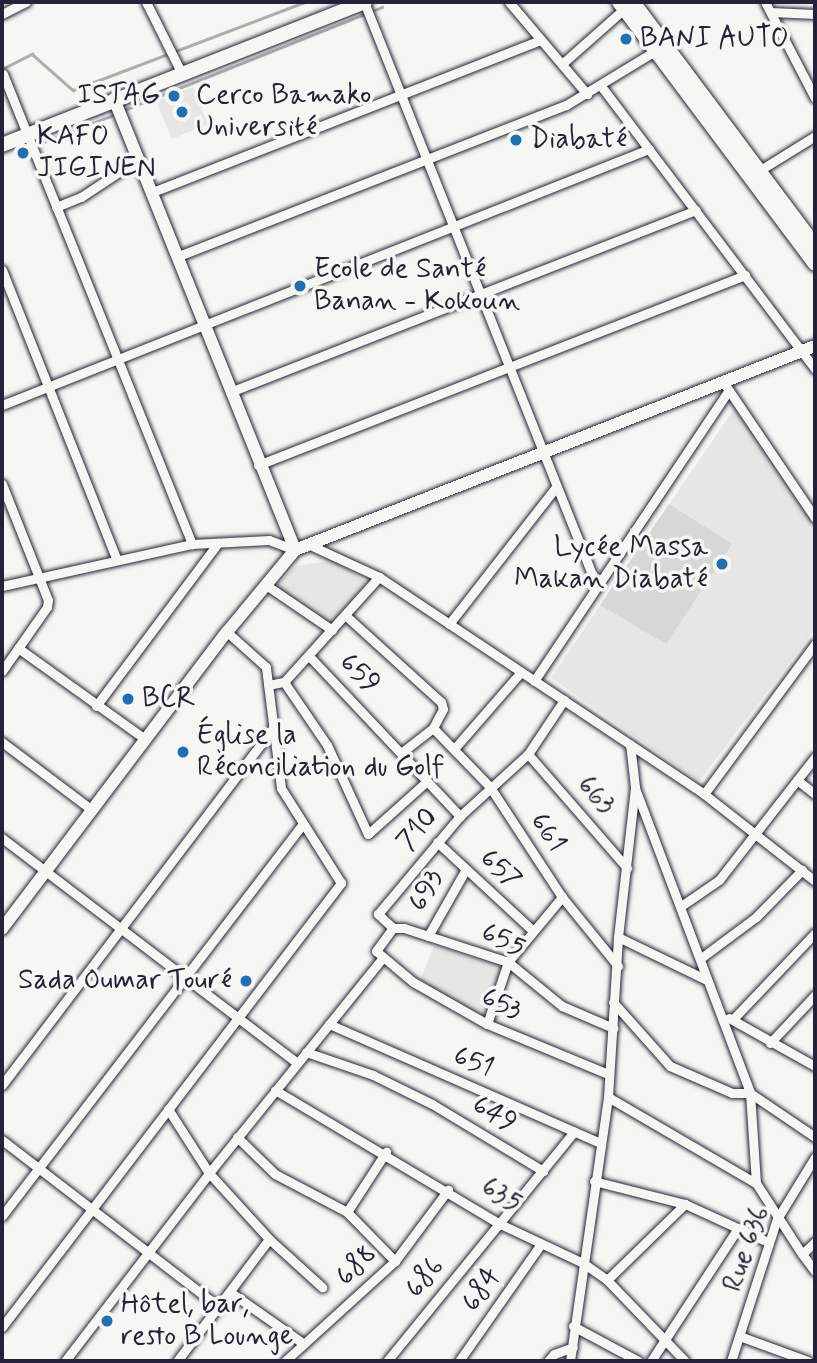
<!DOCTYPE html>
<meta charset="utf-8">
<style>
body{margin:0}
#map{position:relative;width:817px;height:1363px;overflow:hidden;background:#f6f6f2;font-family:Mynerve,sans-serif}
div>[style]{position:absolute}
.built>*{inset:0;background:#e6e6e4}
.green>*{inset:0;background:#d7d7d7}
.stream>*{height:2.5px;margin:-1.25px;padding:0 1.25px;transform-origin:1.25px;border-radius:1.25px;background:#adadb3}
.roads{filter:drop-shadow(0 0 2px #22223b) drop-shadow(0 0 2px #22223b)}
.street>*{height:9px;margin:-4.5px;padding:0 4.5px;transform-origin:4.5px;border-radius:4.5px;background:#f6f6f2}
.secondary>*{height:12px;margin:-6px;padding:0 6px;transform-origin:6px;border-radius:6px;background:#f6f6f2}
.primary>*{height:14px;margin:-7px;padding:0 7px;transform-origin:7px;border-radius:7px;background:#f6f6f2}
.dots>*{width:19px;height:19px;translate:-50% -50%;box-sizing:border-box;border:4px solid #f6f6f2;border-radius:50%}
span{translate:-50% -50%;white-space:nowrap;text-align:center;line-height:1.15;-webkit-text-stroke:7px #f6f6f2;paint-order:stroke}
.poi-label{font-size:28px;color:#22223b}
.left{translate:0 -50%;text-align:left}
.right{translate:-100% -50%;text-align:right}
.street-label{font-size:28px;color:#22223b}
.frame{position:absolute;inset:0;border:4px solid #22223b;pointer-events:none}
</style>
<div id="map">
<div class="built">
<div style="clip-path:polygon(193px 87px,208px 124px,172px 139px,156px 101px)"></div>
<div style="clip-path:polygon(736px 406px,815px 523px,815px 629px,699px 781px,551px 678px)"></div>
<div style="clip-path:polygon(335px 560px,367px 583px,331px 627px,274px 587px,295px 566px)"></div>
<div style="clip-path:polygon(434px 946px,504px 968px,484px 1022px,420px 980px)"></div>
</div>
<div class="green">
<div style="clip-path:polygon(669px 504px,732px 544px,666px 644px,600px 605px)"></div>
</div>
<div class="stream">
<div style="left:2px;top:69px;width:34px;rotate:-27deg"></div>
<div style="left:32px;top:54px;width:55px;rotate:41.3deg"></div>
<div style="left:73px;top:90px;width:248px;rotate:-20.8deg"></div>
<div style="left:122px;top:111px;width:280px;rotate:-21.8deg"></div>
<div style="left:15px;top:153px;width:108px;rotate:-21.1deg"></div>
</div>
<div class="roads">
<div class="street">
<div style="left:146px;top:2px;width:80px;rotate:63.4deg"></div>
<div style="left:364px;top:2px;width:630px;rotate:68.28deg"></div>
<div style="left:509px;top:2px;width:121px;rotate:49.7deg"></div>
<div style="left:765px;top:2px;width:108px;rotate:62.5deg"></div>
<div style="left:771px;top:12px;width:44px;rotate:2.6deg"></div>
<div style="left:2px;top:14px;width:27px;rotate:-27deg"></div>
<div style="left:562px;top:64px;width:83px;rotate:-41.6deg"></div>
<div style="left:3px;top:74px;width:507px;rotate:68.09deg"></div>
<div style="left:601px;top:86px;width:355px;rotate:52.9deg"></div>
<div style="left:757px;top:172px;width:68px;rotate:-31.8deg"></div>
<div style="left:150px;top:193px;width:420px;rotate:-21.4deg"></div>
<div style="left:56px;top:207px;width:27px;rotate:-22deg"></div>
<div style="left:81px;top:197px;width:67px;rotate:-33.5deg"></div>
<div style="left:176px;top:257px;width:419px;rotate:-21.3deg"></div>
<div style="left:566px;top:105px;width:108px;rotate:-31.3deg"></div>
<div style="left:2px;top:270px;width:310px;rotate:68.4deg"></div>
<div style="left:726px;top:386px;width:159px;rotate:56deg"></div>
<div style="left:230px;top:392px;width:500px;rotate:-21.33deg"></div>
<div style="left:2px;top:405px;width:696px;rotate:-21.59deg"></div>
<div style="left:258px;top:465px;width:523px;rotate:-21.31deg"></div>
<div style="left:2px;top:484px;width:125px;rotate:68.4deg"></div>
<div style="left:48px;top:600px;width:7px;rotate:98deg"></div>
<div style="left:47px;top:607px;width:78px;rotate:125.1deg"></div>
<div style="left:312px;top:546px;width:74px;rotate:24.8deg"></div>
<div style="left:379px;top:577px;width:391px;rotate:33.7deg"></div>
<div style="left:704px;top:794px;width:141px;rotate:38.1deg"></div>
<div style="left:266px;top:585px;width:80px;rotate:34.3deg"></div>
<div style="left:2px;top:586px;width:195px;rotate:-12.5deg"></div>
<div style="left:192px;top:544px;width:77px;rotate:-3deg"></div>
<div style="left:269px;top:540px;width:28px;rotate:21deg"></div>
<div style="left:345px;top:615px;width:130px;rotate:42.2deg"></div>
<div style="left:441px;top:702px;width:7px;rotate:74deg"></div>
<div style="left:443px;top:709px;width:21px;rotate:118deg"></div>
<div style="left:433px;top:728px;width:37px;rotate:142deg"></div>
<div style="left:449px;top:624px;width:174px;rotate:-52deg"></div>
<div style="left:18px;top:648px;width:156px;rotate:35.6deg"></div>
<div style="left:310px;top:657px;width:219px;rotate:46.7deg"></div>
<div style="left:534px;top:681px;width:350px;rotate:-56.2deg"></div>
<div style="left:284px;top:682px;width:76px;rotate:55.7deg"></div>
<div style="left:327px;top:745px;width:98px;rotate:65.3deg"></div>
<div style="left:368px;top:834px;width:79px;rotate:-41.9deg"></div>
<div style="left:268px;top:685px;width:16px;rotate:-11deg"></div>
<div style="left:284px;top:682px;width:142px;rotate:-47.9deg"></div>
<div style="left:96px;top:706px;width:204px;rotate:-53.2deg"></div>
<div style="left:433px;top:728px;width:82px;rotate:46deg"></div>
<div style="left:490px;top:787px;width:131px;rotate:56.8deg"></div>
<div style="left:562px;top:897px;width:89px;rotate:50.9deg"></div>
<div style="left:2px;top:742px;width:113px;rotate:37.1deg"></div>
<div style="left:454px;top:749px;width:102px;rotate:-49deg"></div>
<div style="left:528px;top:754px;width:151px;rotate:49deg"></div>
<div style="left:797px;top:780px;width:23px;rotate:38deg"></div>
<div style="left:635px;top:788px;width:326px;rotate:69.3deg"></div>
<div style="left:750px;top:1093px;width:90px;rotate:86.2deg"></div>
<div style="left:756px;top:1183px;width:85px;rotate:57.1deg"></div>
<div style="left:802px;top:1254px;width:18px;rotate:-43deg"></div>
<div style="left:704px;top:794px;width:187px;rotate:-53.5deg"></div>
<div style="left:2px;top:838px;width:371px;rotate:37.3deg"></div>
<div style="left:437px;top:842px;width:129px;rotate:42.8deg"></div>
<div style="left:681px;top:906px;width:46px;rotate:-34.4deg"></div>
<div style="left:719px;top:880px;width:156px;rotate:-52deg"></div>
<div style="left:393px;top:928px;width:21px;rotate:-137deg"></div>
<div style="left:378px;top:914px;width:128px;rotate:-50.1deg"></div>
<div style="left:460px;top:816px;width:92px;rotate:-42.4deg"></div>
<div style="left:528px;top:754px;width:65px;rotate:-56.3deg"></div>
<div style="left:428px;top:936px;width:77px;rotate:-60.4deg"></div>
<div style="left:618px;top:937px;width:99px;rotate:25.8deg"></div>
<div style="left:701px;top:958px;width:69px;rotate:-36.7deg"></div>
<div style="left:756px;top:917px;width:66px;rotate:-45.6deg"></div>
<div style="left:613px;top:1002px;width:86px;rotate:48.3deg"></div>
<div style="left:670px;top:1066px;width:68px;rotate:23.5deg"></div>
<div style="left:732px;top:1093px;width:18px"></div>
<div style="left:750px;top:1093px;width:78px;rotate:34.1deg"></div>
<div style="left:735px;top:1017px;width:116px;rotate:-46.4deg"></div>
<div style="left:729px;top:1018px;width:98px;rotate:29.2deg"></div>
<div style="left:329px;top:1024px;width:296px;rotate:23.7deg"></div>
<div style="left:487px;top:1024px;width:65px;rotate:-71.3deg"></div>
<div style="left:508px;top:962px;width:85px;rotate:-50.3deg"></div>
<div style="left:770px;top:1043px;width:66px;rotate:-46.8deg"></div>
<div style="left:306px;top:1052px;width:71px;rotate:18.9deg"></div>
<div style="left:373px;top:1075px;width:66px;rotate:26.2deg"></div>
<div style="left:432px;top:1104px;width:130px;rotate:31.1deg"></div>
<div style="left:608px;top:1074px;width:131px;rotate:-157.5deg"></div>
<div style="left:487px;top:1024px;width:85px;rotate:-150.4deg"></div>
<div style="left:413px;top:982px;width:48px;rotate:-140deg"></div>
<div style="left:376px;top:951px;width:29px;rotate:-54deg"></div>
<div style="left:393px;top:928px;width:11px"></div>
<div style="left:404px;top:928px;width:109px;rotate:18.1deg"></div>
<div style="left:508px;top:962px;width:70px;rotate:39.2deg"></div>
<div style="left:562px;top:1006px;width:56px;rotate:23.3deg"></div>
<div style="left:2px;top:1085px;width:448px;rotate:-52.8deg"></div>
<div style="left:275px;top:1090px;width:260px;rotate:30.8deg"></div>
<div style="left:498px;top:1223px;width:94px;rotate:25.2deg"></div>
<div style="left:583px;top:1263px;width:29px;rotate:35deg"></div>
<div style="left:607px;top:1280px;width:112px;rotate:46.1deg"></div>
<div style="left:608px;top:1097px;width:171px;rotate:30.2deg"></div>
<div style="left:168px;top:1109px;width:76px;rotate:57.4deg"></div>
<div style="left:209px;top:1173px;width:89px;rotate:47.7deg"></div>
<div style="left:269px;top:1239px;width:153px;rotate:127deg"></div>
<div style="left:237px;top:1137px;width:53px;rotate:44.2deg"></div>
<div style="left:275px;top:1174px;width:81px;rotate:27.8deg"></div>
<div style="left:347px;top:1212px;width:69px;rotate:45.6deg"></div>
<div style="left:2px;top:1140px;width:274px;rotate:37.6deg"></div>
<div style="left:594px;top:1181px;width:94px;rotate:14.2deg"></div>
<div style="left:685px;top:1204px;width:91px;rotate:24.6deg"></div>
<div style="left:347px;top:1212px;width:72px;rotate:-57deg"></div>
<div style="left:2px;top:1216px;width:494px;rotate:-52.5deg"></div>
<div style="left:269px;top:1239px;width:72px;rotate:42.2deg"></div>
<div style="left:802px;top:1254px;width:21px;rotate:53deg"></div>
<div style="left:607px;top:1280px;width:109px;rotate:-44.3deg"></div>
<div style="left:230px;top:1292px;width:90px;rotate:35.1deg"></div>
<div style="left:573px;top:1326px;width:74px;rotate:28.3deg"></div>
<div style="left:2px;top:1327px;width:559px;rotate:-52.64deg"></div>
<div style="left:341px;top:883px;width:112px;rotate:-122.3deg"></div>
<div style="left:281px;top:788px;width:122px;rotate:-97.1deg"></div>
<div style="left:266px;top:667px;width:52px;rotate:-138.1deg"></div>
<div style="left:742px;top:1337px;width:70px;rotate:20deg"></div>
<div style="left:65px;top:1361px;width:237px;rotate:-52.5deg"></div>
<div style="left:209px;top:1173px;width:274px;rotate:-51.1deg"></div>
<div style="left:285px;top:1361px;width:149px;rotate:-42.3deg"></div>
<div style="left:395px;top:1261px;width:89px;rotate:-53.3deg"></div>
<div style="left:387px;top:1361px;width:296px;rotate:-50.8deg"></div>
<div style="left:459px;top:1361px;width:143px;rotate:-55deg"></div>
<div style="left:548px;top:1361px;width:9px;rotate:-49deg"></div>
<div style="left:554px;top:1354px;width:20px;rotate:-20deg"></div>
<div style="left:570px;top:1361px;width:267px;rotate:-81.8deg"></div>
<div style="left:608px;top:1097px;width:160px;rotate:-86.4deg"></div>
<div style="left:618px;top:937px;width:151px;rotate:-83.5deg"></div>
<div style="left:635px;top:787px;width:43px;rotate:-96.6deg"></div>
<div style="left:651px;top:1361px;width:159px;rotate:-56.8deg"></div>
<div style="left:731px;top:1361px;width:149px;rotate:-72.1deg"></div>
<div style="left:777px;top:1219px;width:73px;rotate:-58.5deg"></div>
</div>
<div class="secondary">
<div style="left:114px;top:99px;width:486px;rotate:68.1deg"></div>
<div style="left:2px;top:929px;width:373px;rotate:-52.9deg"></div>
<div style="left:227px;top:632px;width:107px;rotate:-50.3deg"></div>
<div style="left:295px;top:550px;width:559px;rotate:-21.42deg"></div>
</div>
<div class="primary">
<div style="left:619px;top:2px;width:327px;rotate:53.2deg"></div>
<div style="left:633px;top:2px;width:304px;rotate:53.2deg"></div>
<div style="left:2px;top:145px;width:390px;rotate:-21.5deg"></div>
</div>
</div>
<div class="dots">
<div style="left:626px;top:39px;background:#1f6fb2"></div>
<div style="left:174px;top:96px;background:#1f6fb2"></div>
<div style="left:182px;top:112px;background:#1f6fb2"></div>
<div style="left:516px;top:140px;background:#1f6fb2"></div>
<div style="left:23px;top:153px;background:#1f6fb2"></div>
<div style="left:300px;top:286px;background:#1f6fb2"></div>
<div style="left:722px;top:564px;background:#1f6fb2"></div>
<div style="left:128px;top:699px;background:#1f6fb2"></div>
<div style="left:183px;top:752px;background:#1f6fb2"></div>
<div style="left:246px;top:981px;background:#1f6fb2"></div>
<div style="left:107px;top:1321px;background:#1f6fb2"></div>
</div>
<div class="poi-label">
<span class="left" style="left:640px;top:39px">BANI AUTO</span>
<span class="right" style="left:160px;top:96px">ISTAG</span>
<span class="left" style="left:196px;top:112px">Cerco Bamako<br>Université</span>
<span class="left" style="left:37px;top:153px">KAFO<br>JIGINEN</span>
<span class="left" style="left:530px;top:140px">Diabaté</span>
<span class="left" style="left:314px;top:286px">Ecole de Santé<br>Banan - Kokoun</span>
<span class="right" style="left:708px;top:564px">Lycée Massa<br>Makan Diabaté</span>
<span class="left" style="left:142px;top:699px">BCR</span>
<span class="left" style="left:197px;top:752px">Église la<br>Réconciliation du Golf</span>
<span class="right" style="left:232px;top:981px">Sada Oumar Touré</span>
<span class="left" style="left:121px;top:1321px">Hôtel, bar,<br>resto B Lounge</span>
</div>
<div class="street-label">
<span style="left:359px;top:674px;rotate:45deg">659</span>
<span style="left:595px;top:796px;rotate:49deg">663</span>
<span style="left:418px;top:830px;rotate:-50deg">710</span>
<span style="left:547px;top:833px;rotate:57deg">661</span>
<span style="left:500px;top:870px;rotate:43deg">657</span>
<span style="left:427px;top:891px;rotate:-60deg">693</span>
<span style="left:503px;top:941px;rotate:25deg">655</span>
<span style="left:501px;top:1005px;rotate:27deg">653</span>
<span style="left:473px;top:1063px;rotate:24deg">651</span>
<span style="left:494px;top:1115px;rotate:31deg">649</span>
<span style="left:501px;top:1196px;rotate:31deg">635</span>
<span style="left:747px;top:1249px;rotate:-71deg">Rue 636</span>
<span style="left:357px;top:1266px;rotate:-45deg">688</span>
<span style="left:425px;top:1278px;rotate:-51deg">686</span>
<span style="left:482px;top:1290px;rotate:-55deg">684</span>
</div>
<div class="frame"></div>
</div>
